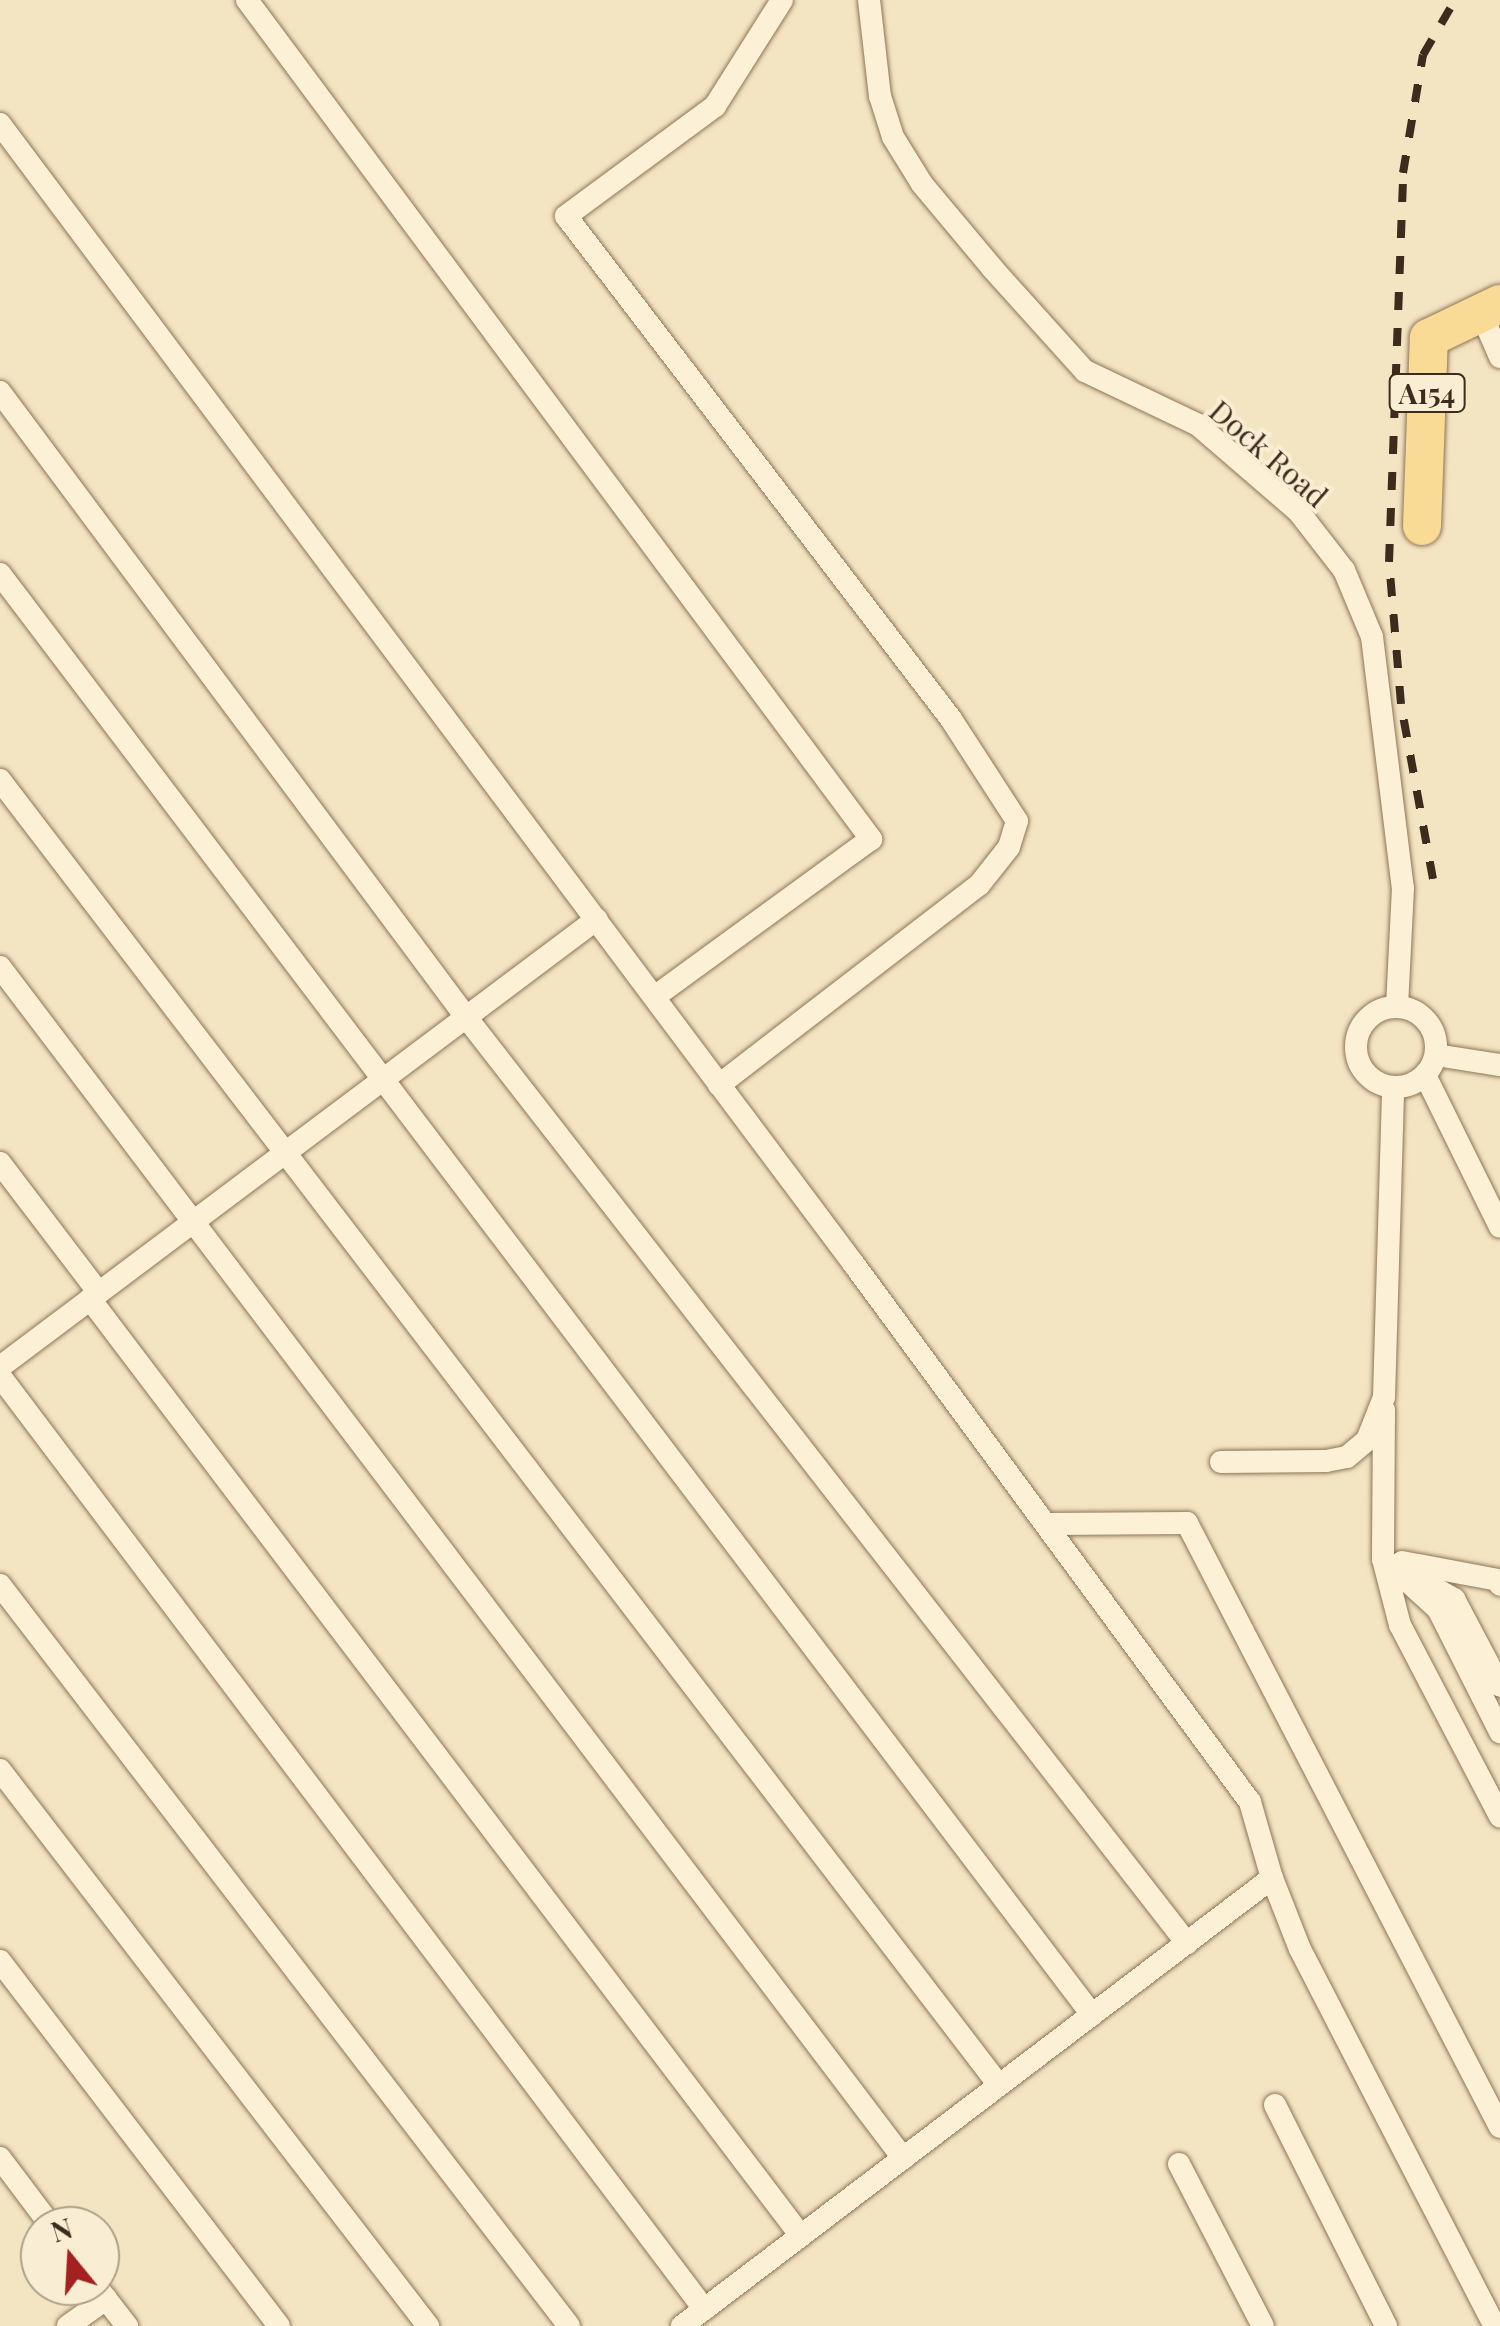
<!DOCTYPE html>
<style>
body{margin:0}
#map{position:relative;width:1500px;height:2326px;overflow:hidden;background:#f3e4c2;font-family:"Playfair Display",serif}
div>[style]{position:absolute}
.roads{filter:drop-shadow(0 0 2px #8f7557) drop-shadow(0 0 2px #8f7557)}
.street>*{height:22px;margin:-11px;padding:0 11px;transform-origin:11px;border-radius:11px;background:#fcf1d7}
.street>.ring{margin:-11px;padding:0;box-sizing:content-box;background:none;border:22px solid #fcf1d7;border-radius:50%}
.primary>*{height:38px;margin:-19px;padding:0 19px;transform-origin:19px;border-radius:19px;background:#fadb96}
.rail>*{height:8px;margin-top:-4px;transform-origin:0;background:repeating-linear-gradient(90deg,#3d2c1d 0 18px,transparent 0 36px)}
span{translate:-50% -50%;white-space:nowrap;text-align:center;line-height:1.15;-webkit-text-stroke:8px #f9eed3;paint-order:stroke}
.shield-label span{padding:2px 8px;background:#f9eed3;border:2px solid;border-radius:8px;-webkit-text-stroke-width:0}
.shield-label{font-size:28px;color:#3d2c1d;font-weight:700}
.street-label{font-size:30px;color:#3d2c1d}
.north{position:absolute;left:20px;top:2206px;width:100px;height:100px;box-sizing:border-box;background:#f9eed3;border:2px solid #aea08a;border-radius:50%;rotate:342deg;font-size:28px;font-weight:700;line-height:40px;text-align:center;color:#3d2c1d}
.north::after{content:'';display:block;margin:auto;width:35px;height:45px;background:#a52021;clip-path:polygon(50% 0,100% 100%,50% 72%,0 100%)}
</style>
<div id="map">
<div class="roads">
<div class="street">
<div style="left:247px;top:0;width:1046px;rotate:53.36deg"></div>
<div style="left:871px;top:839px;width:268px;rotate:143.9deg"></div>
<div style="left:869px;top:0;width:97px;rotate:83.5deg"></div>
<div style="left:880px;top:96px;width:43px;rotate:72.4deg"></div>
<div style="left:893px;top:137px;width:55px;rotate:58.3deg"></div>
<div style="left:922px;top:184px;width:111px;rotate:50.1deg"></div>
<div style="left:993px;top:269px;width:137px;rotate:48deg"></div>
<div style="left:1085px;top:371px;width:125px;rotate:25.5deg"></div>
<div style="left:1198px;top:425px;width:132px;rotate:40.7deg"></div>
<div style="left:1298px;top:511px;width:75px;rotate:52.1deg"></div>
<div style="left:1344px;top:570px;width:73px;rotate:67.3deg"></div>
<div style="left:1372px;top:637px;width:253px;rotate:83deg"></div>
<div style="left:1403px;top:888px;width:119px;rotate:92.9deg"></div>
<div style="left:0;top:124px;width:1423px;rotate:53.17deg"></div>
<div style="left:853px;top:1263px;width:669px;rotate:53.63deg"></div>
<div style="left:1250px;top:1802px;width:79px;rotate:73.9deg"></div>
<div style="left:1272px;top:1878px;width:741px;rotate:142.79deg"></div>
<div style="left:1481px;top:313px;width:48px;rotate:66.6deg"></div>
<div style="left:0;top:392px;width:780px;rotate:53.29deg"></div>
<div style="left:466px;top:1017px;width:1174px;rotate:52.1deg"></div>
<div style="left:0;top:574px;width:1808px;rotate:52.84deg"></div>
<div style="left:0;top:780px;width:1643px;rotate:52.57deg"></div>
<div style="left:0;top:967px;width:1495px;rotate:52.83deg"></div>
<div class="ring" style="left:1356px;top:1007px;width:58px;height:58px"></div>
<div style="left:1436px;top:1055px;width:65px;rotate:8.9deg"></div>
<div style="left:1425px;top:1075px;width:169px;rotate:63.7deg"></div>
<div style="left:719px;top:1085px;width:328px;rotate:-37.6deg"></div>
<div style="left:979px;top:885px;width:48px;rotate:-51.7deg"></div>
<div style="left:1009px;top:847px;width:27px;rotate:-73deg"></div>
<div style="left:1017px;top:821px;width:121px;rotate:-122.9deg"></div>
<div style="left:951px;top:719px;width:633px;rotate:-127.43deg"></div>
<div style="left:566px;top:216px;width:185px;rotate:-36.4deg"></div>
<div style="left:715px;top:106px;width:125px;rotate:-57.7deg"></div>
<div style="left:0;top:1163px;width:163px;rotate:52.7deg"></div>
<div style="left:90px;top:1299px;width:1176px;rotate:52.81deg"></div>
<div style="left:0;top:1367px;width:746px;rotate:-36.89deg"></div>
<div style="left:0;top:1376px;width:1169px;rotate:52.96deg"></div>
<div style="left:1384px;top:1410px;width:149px;rotate:90.4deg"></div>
<div style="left:1383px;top:1559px;width:68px;rotate:75.6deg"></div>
<div style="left:1400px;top:1625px;width:216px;rotate:62.4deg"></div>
<div style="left:1221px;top:1462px;width:105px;rotate:-0.5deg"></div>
<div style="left:1326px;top:1461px;width:21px;rotate:-11deg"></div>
<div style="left:1347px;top:1457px;width:26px;rotate:-40deg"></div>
<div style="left:1367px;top:1440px;width:46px;rotate:-68.4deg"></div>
<div style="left:1384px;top:1397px;width:310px;rotate:-88.3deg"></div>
<div style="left:1048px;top:1524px;width:139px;rotate:-0.4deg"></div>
<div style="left:1187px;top:1523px;width:680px;rotate:62.61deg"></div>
<div style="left:1383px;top:1559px;width:74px;rotate:42.3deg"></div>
<div style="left:1438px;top:1609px;width:138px;rotate:63.2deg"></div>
<div style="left:1402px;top:1562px;width:98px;rotate:10.6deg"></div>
<div style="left:1498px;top:1580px;width:5px;rotate:68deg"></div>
<div style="left:1417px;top:1578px;width:43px;rotate:29.6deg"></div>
<div style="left:1454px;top:1599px;width:98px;rotate:62.1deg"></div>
<div style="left:0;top:1585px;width:934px;rotate:52.48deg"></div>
<div style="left:0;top:1770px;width:702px;rotate:52.41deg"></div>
<div style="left:1272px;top:1878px;width:76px;rotate:68.5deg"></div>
<div style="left:1300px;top:1949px;width:424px;rotate:62.7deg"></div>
<div style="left:0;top:1961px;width:459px;rotate:52.6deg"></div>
<div style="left:1275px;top:2105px;width:247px;rotate:63.3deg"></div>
<div style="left:0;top:2158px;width:85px;rotate:53.1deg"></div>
<div style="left:1179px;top:2164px;width:182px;rotate:62.6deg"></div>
<div style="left:96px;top:2286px;width:51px;rotate:52.2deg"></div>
<div style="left:68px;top:2326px;width:47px;rotate:-35.4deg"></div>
</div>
<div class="primary">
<div style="left:1422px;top:526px;width:188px;rotate:-87.9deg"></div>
<div style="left:1429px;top:338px;width:79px;rotate:-25.6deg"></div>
</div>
</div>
<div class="rail">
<div style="left:1433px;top:879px;width:178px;rotate:-100.4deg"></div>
<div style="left:1401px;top:704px;width:143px;rotate:-94.8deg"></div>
<div style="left:1389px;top:562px;width:389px;rotate:-87.9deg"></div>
<div style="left:1403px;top:173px;width:120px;rotate:-80.4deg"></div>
<div style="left:1423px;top:55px;width:64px;rotate:-59.8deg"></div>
</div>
<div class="shield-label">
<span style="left:1427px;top:393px">A154</span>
</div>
<div class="street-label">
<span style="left:1269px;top:453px;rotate:41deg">Dock Road</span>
</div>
<div class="north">N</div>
</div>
